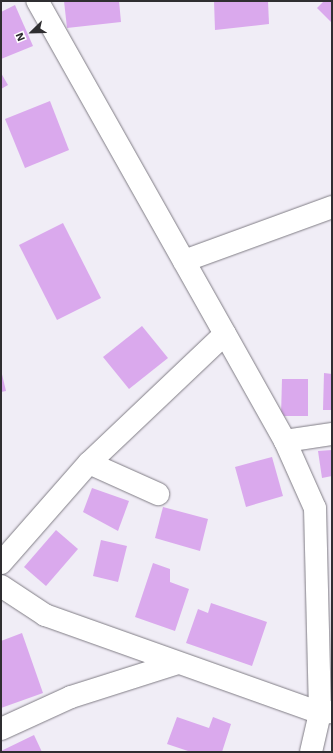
<!DOCTYPE html>
<style>
body{margin:0}
#map{position:relative;width:333px;height:753px;overflow:hidden;background:#f0edf6;font-family:"Work Sans",sans-serif}
div>[style]{position:absolute}
.building>*{inset:0;background:#daa9ed}
.roads{filter:drop-shadow(0 0 1px #807d85) drop-shadow(0 0 1px #807d85)}
.minor>*{height:22px;margin:-11px;padding:0 11px;transform-origin:11px;border-radius:11px;background:#fff}
span{translate:-50% -50%;white-space:nowrap;text-align:center;line-height:1.15;-webkit-text-stroke:3px #fff;paint-order:stroke}
.frame{position:absolute;inset:0;border:2px solid #2f2e31;pointer-events:none}
.north{position:absolute;left:12px;top:12px;width:40px;height:40px;-webkit-text-stroke:3px #fff;paint-order:stroke;rotate:247deg;font-size:11px;font-weight:700;line-height:16px;text-align:center;color:#2f2e31}
.north::after{content:'';display:block;margin:auto;width:14px;height:18px;background:#2f2e31;clip-path:polygon(50% 0,100% 100%,50% 72%,0 100%)}
</style>
<div id="map">
<div class="building">
<div style="clip-path:polygon(64px 1px,119px 1px,121px 22px,67px 28px)"></div>
<div style="clip-path:polygon(214px 1px,268px 1px,269px 24px,215px 30px)"></div>
<div style="clip-path:polygon(324px 1px,332px 1px,332px 23px,317px 8px)"></div>
<div style="clip-path:polygon(15px 5px,33px 46px,1px 59px,1px 12px)"></div>
<div style="clip-path:polygon(1px 73px,8px 85px,1px 89px)"></div>
<div style="clip-path:polygon(50px 101px,69px 150px,25px 168px,5px 119px)"></div>
<div style="clip-path:polygon(63px 223px,101px 298px,57px 320px,19px 245px)"></div>
<div style="clip-path:polygon(142px 326px,168px 358px,129px 389px,103px 357px)"></div>
<div style="clip-path:polygon(1px 370px,6px 391px,1px 392px)"></div>
<div style="clip-path:polygon(324px 373px,332px 374px,332px 410px,323px 410px)"></div>
<div style="clip-path:polygon(282px 379px,308px 379px,308px 416px,281px 416px)"></div>
<div style="clip-path:polygon(332px 450px,332px 476px,322px 478px,318px 451px)"></div>
<div style="clip-path:polygon(272px 457px,283px 496px,246px 507px,235px 467px)"></div>
<div style="clip-path:polygon(92px 488px,129px 501px,118px 531px,83px 512px)"></div>
<div style="clip-path:polygon(163px 507px,208px 519px,200px 551px,155px 538px)"></div>
<div style="clip-path:polygon(56px 530px,78px 549px,46px 586px,24px 567px)"></div>
<div style="clip-path:polygon(101px 540px,127px 546px,118px 582px,93px 576px)"></div>
<div style="clip-path:polygon(153px 563px,170px 569px,170px 582px,189px 589px,175px 631px,135px 617px)"></div>
<div style="clip-path:polygon(211px 603px,267px 622px,252px 666px,186px 643px,198px 609px,208px 613px)"></div>
<div style="clip-path:polygon(22px 633px,43px 693px,1px 708px,1px 641px)"></div>
<div style="clip-path:polygon(177px 717px,209px 728px,213px 717px,231px 724px,222px 752px,191px 752px,167px 744px)"></div>
<div style="clip-path:polygon(34px 735px,42px 752px,1px 752px,1px 751px)"></div>
</div>
<div class="roads">
<div class="minor">
<div style="left:184px;top:261px;width:158px;rotate:-20deg"></div>
<div style="left:225px;top:334px;width:123px;rotate:60.7deg"></div>
<div style="left:285px;top:441px;width:73px;rotate:65.9deg"></div>
<div style="left:315px;top:508px;width:205px;rotate:88.6deg"></div>
<div style="left:320px;top:713px;width:40px;rotate:103deg"></div>
<div style="left:285px;top:441px;width:48px;rotate:-8.5deg"></div>
<div style="left:89px;top:463px;width:76px;rotate:24.2deg"></div>
<div style="left:1px;top:563px;width:133px;rotate:-48.7deg"></div>
<div style="left:89px;top:463px;width:187px;rotate:-43.5deg"></div>
<div style="left:225px;top:334px;width:382px;rotate:-119.4deg"></div>
<div style="left:1px;top:586px;width:53px;rotate:33.4deg"></div>
<div style="left:45px;top:615px;width:292px;rotate:19.6deg"></div>
<div style="left:320px;top:713px;width:12px;rotate:-5deg"></div>
<div style="left:1px;top:729px;width:77px;rotate:-24.6deg"></div>
<div style="left:71px;top:697px;width:112px;rotate:-17.6deg"></div>
</div>
</div>
<div class="frame"></div>
<div class="north">N</div>
</div>
